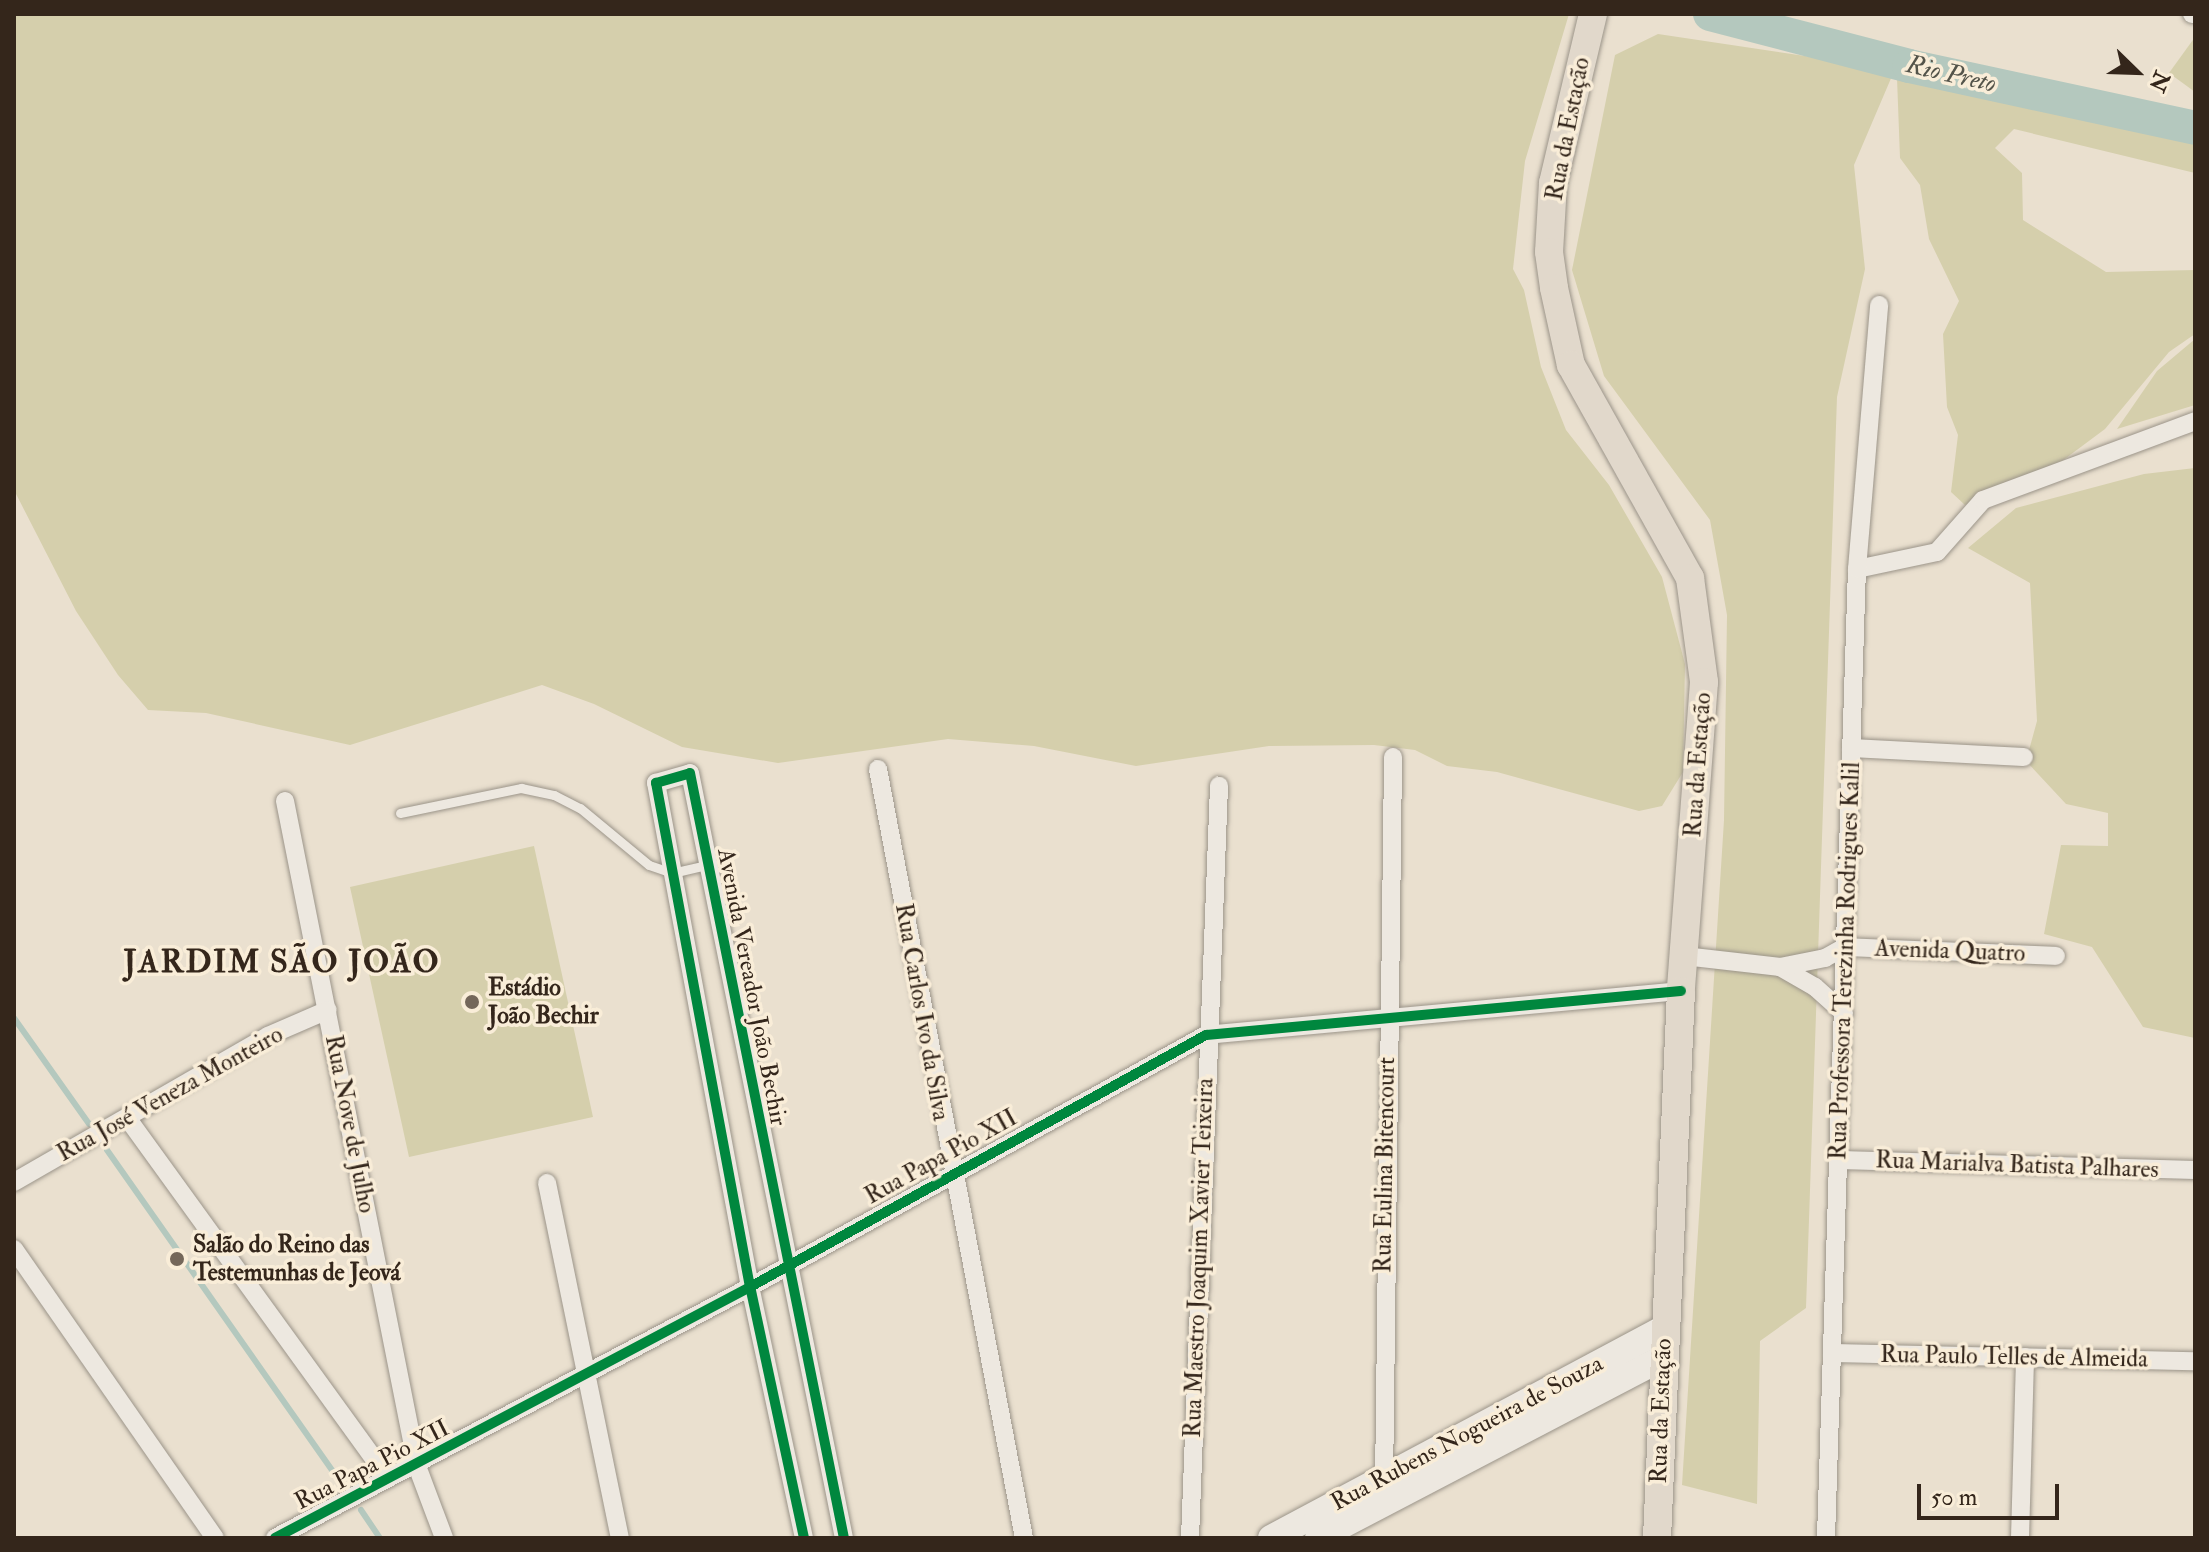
<!DOCTYPE html>
<meta charset="utf-8">
<style>
body{margin:0}
#map{position:relative;width:2209px;height:1552px;overflow:hidden;background:#eae0cf;font-family:"IM FELL Double Pica",serif}
div>[style]{position:absolute}
.green>*{inset:0;background:#d5cfac}
.stream>*{height:6px;margin:-3px;padding:0 3px;transform-origin:3px;border-radius:3px;background:#b4c8be}
.river>*{height:34px;margin:-17px;padding:0 17px;transform-origin:17px;border-radius:17px;background:#b4c8be}
.roads{filter:drop-shadow(0 0 2px #9b9489) drop-shadow(0 0 2px #9b9489)}
.lane>*{height:9px;margin:-4.5px;padding:0 4.5px;transform-origin:4.5px;border-radius:4.5px;background:#ede8e0}
.street>*{height:18px;margin:-9px;padding:0 9px;transform-origin:9px;border-radius:9px;background:#ede8e0}
.secondary>*{height:26px;margin:-13px;padding:0 13px;transform-origin:13px;border-radius:13px;background:#ede8e0}
.primary>*{height:28px;margin:-14px;padding:0 14px;transform-origin:14px;border-radius:14px;background:#e1d8cb}
.cycleway>*{height:10px;margin:-5px;padding:0 5px;transform-origin:5px;border-radius:5px;background:#00873e}
.dots>*{width:22px;height:22px;translate:-50% -50%;box-sizing:border-box;border:4px solid #f9edd8;border-radius:50%}
span{translate:-50% -50%;white-space:nowrap;text-align:center;line-height:1.15;-webkit-text-stroke:7px #f9edd8;paint-order:stroke}
.street-label{font-size:24px;color:#34261b}
.poi-label{font-size:24px;color:#34261b;font-weight:700}
.left{translate:0 -50%;text-align:left}
.water-label{font-size:26px;color:#54544a;font-style:italic}
.district-label{font-size:32px;color:#34261b;font-weight:700;letter-spacing:2px}
.frame{position:absolute;inset:0;border:16px solid #34261b;pointer-events:none}
.north{position:absolute;left:2097px;top:32px;width:80px;height:80px;-webkit-text-stroke:6px #f9edd8;paint-order:stroke;rotate:113deg;font-size:22px;font-weight:700;line-height:32px;text-align:center;color:#34261b}
.north::after{content:'';display:block;margin:auto;width:28px;height:36px;background:#34261b;clip-path:polygon(50% 0,100% 100%,50% 72%,0 100%)}
.scale{position:absolute;left:1917px;top:1484px;width:142px;height:36px;box-sizing:border-box;border:4px solid #34261b;border-top:0;padding-left:10px;font-size:24px;line-height:28px;white-space:nowrap;color:#34261b;-webkit-text-stroke:6px #f9edd8;paint-order:stroke}
</style>
<div id="map">
<div class="green">
<div style="clip-path:polygon(14px 14px,1569px 14px,1525px 161px,1513px 269px,1524px 290px,1541px 367px,1566px 430px,1609px 485px,1662px 577px,1685px 664px,1683px 772px,1662px 806px,1639px 811px,1497px 772px,1447px 766px,1415px 750px,1374px 745px,1269px 746px,1136px 766px,1034px 746px,948px 739px,778px 763px,682px 747px,594px 704px,542px 685px,350px 745px,206px 713px,148px 710px,118px 675px,76px 611px,14px 490px)"></div>
<div style="clip-path:polygon(1658px 34px,1866px 65px,1892px 76px,1854px 165px,1865px 269px,1837px 397px,1806px 1308px,1760px 1341px,1757px 1504px,1682px 1485px,1724px 820px,1727px 615px,1710px 520px,1604px 376px,1572px 270px,1615px 55px)"></div>
<div style="clip-path:polygon(2195px 37px,2195px 92px,2169px 73px)"></div>
<div style="clip-path:polygon(1897px 78px,2195px 143px,2195px 173px,2014px 129px,1995px 148px,2022px 173px,2023px 220px,2106px 272px,2195px 270px,2195px 334px,2169px 352px,2105px 429px,2062px 461px,1965px 505px,1951px 492px,1958px 435px,1947px 407px,1943px 334px,1959px 301px,1929px 239px,1920px 185px,1900px 158px)"></div>
<div style="clip-path:polygon(2195px 339px,2195px 405px,2117px 429px,2157px 371px)"></div>
<div style="clip-path:polygon(2195px 468px,2195px 1038px,2143px 1027px,2092px 947px,2044px 934px,2061px 845px,2108px 846px,2108px 813px,2066px 804px,2026px 761px,2037px 721px,2030px 583px,1968px 548px,2016px 508px,2144px 474px)"></div>
<div style="clip-path:polygon(534px 846px,593px 1117px,409px 1157px,350px 887px)"></div>
</div>
<div class="stream">
<div style="left:14px;top:1018px;width:130px;rotate:54.7deg"></div>
<div style="left:107px;top:1150px;width:408px;rotate:54.9deg"></div>
<div style="left:361px;top:1510px;width:34px;rotate:56deg"></div>
</div>
<div class="river">
<div style="left:1710px;top:14px;width:206px;rotate:14.6deg"></div>
<div style="left:1909px;top:66px;width:293px;rotate:12.2deg"></div>
</div>
<div class="roads">
<div class="lane">
<div style="left:400px;top:813px;width:124px;rotate:-11.7deg"></div>
<div style="left:521px;top:788px;width:34px;rotate:12deg"></div>
<div style="left:554px;top:795px;width:29px;rotate:27deg"></div>
<div style="left:580px;top:808px;width:89px;rotate:39.6deg"></div>
<div style="left:649px;top:865px;width:24px;rotate:19deg"></div>
<div style="left:672px;top:873px;width:36px;rotate:-13deg"></div>
</div>
<div class="street">
<div style="left:2192px;top:14px;width:3px"></div>
<div style="left:1857px;top:569px;width:82px;rotate:-12deg"></div>
<div style="left:1937px;top:552px;width:69px;rotate:-48.5deg"></div>
<div style="left:1983px;top:500px;width:226px;rotate:-20.4deg"></div>
<div style="left:1851px;top:748px;width:173px;rotate:3deg"></div>
<div style="left:878px;top:769px;width:783px;rotate:79.25deg"></div>
<div style="left:285px;top:801px;width:678px;rotate:78.77deg"></div>
<div style="left:417px;top:1466px;width:77px;rotate:69.4deg"></div>
<div style="left:1684px;top:956px;width:97px;rotate:6.5deg"></div>
<div style="left:1780px;top:967px;width:40px;rotate:29.7deg"></div>
<div style="left:1815px;top:987px;width:39px;rotate:42deg"></div>
<div style="left:1780px;top:967px;width:46px;rotate:-11.3deg"></div>
<div style="left:1825px;top:958px;width:23px;rotate:-29deg"></div>
<div style="left:1845px;top:947px;width:211px;rotate:2.4deg"></div>
<div style="left:128px;top:1119px;width:443px;rotate:54.1deg"></div>
<div style="left:1840px;top:1160px;width:355px;rotate:1.6deg"></div>
<div style="left:14px;top:1182px;width:293px;rotate:-29.9deg"></div>
<div style="left:268px;top:1036px;width:65px;rotate:-23.4deg"></div>
<div style="left:547px;top:1183px;width:362px;rotate:78.4deg"></div>
<div style="left:14px;top:1249px;width:352px;rotate:55.2deg"></div>
<div style="left:1832px;top:1353px;width:363px;rotate:1.3deg"></div>
<div style="left:1384px;top:1486px;width:729px;rotate:-89.29deg"></div>
<div style="left:275px;top:1538px;width:537px;rotate:-27.85deg"></div>
<div style="left:750px;top:1287px;width:521px;rotate:-28.93deg"></div>
<div style="left:1206px;top:1035px;width:477px;rotate:-5.3deg"></div>
<div style="left:804px;top:1538px;width:257px;rotate:-102.1deg"></div>
<div style="left:750px;top:1287px;width:513px;rotate:-100.56deg"></div>
<div style="left:656px;top:783px;width:35px;rotate:-16deg"></div>
<div style="left:690px;top:773px;width:780px;rotate:78.62deg"></div>
<div style="left:1190px;top:1538px;width:753px;rotate:-87.79deg"></div>
<div style="left:1826px;top:1538px;width:969px;rotate:-88.17deg"></div>
<div style="left:1857px;top:569px;width:265px;rotate:-85.2deg"></div>
<div style="left:2020px;top:1538px;width:181px;rotate:-88.4deg"></div>
</div>
<div class="secondary">
<div style="left:1271px;top:1538px;width:446px;rotate:-28.1deg"></div>
<div style="left:1318px;top:1538px;width:388px;rotate:-27.6deg"></div>
</div>
<div class="primary">
<div style="left:1593px;top:14px;width:174px;rotate:103.3deg"></div>
<div style="left:1553px;top:183px;width:69px;rotate:93.3deg"></div>
<div style="left:1549px;top:252px;width:36px;rotate:82deg"></div>
<div style="left:1554px;top:288px;width:79px;rotate:77.6deg"></div>
<div style="left:1571px;top:365px;width:244px;rotate:60.8deg"></div>
<div style="left:1690px;top:578px;width:105px;rotate:82.3deg"></div>
<div style="left:1704px;top:682px;width:310px;rotate:94.3deg"></div>
<div style="left:1681px;top:991px;width:548px;rotate:92.51deg"></div>
</div>
</div>
<div class="cycleway">
<div style="left:275px;top:1538px;width:537px;rotate:-27.85deg"></div>
<div style="left:750px;top:1287px;width:521px;rotate:-28.93deg"></div>
<div style="left:1206px;top:1035px;width:477px;rotate:-5.3deg"></div>
<div style="left:804px;top:1538px;width:257px;rotate:-102.1deg"></div>
<div style="left:750px;top:1287px;width:513px;rotate:-100.56deg"></div>
<div style="left:656px;top:783px;width:35px;rotate:-16deg"></div>
<div style="left:690px;top:773px;width:780px;rotate:78.62deg"></div>
</div>
<div class="dots">
<div style="left:472px;top:1002px;background:#74675a"></div>
<div style="left:177px;top:1259px;background:#74675a"></div>
</div>
<div class="street-label">
<span style="left:1568px;top:129px;rotate:-79deg">Rua da Estação</span>
<span style="left:1698px;top:765px;rotate:-86deg">Rua da Estação</span>
<span style="left:1950px;top:951px;rotate:2deg">Avenida Quatro</span>
<span style="left:1845px;top:961px;rotate:-88deg">Rua Professora Terezinha Rodrigues Kalil</span>
<span style="left:752px;top:987px;rotate:79deg">Avenida Vereador João Bechir</span>
<span style="left:922px;top:1012px;rotate:80deg">Rua Carlos Ivo da Silva</span>
<span style="left:170px;top:1094px;rotate:-29deg">Rua José Veneza Monteiro</span>
<span style="left:350px;top:1124px;rotate:79deg">Rua Nove de Julho</span>
<span style="left:941px;top:1157px;rotate:-29deg">Rua Papa Pio XII</span>
<span style="left:1385px;top:1165px;rotate:-89deg">Rua Eulina Bitencourt</span>
<span style="left:2017px;top:1165px;rotate:2deg">Rua Marialva Batista Palhares</span>
<span style="left:1199px;top:1258px;rotate:-88deg">Rua Maestro Joaquim Xavier Teixeira</span>
<span style="left:2014px;top:1357px;rotate:1deg">Rua Paulo Telles de Almeida</span>
<span style="left:1661px;top:1411px;rotate:-88deg">Rua da Estação</span>
<span style="left:1467px;top:1433px;rotate:-28deg">Rua Rubens Nogueira de Souza</span>
<span style="left:372px;top:1465px;rotate:-27deg">Rua Papa Pio XII</span>
</div>
<div class="poi-label">
<span class="left" style="left:488px;top:1002px">Estádio<br>João Bechir</span>
<span class="left" style="left:193px;top:1259px">Salão do Reino das<br>Testemunhas de Jeová</span>
</div>
<div class="water-label">
<span style="left:1951px;top:75px;rotate:13deg">Rio Preto</span>
</div>
<div class="district-label">
<span style="left:282px;top:962px">JARDIM SÃO JOÃO</span>
</div>
<div class="frame"></div>
<div class="north">N</div>
<div class="scale">50 m</div>
</div>
